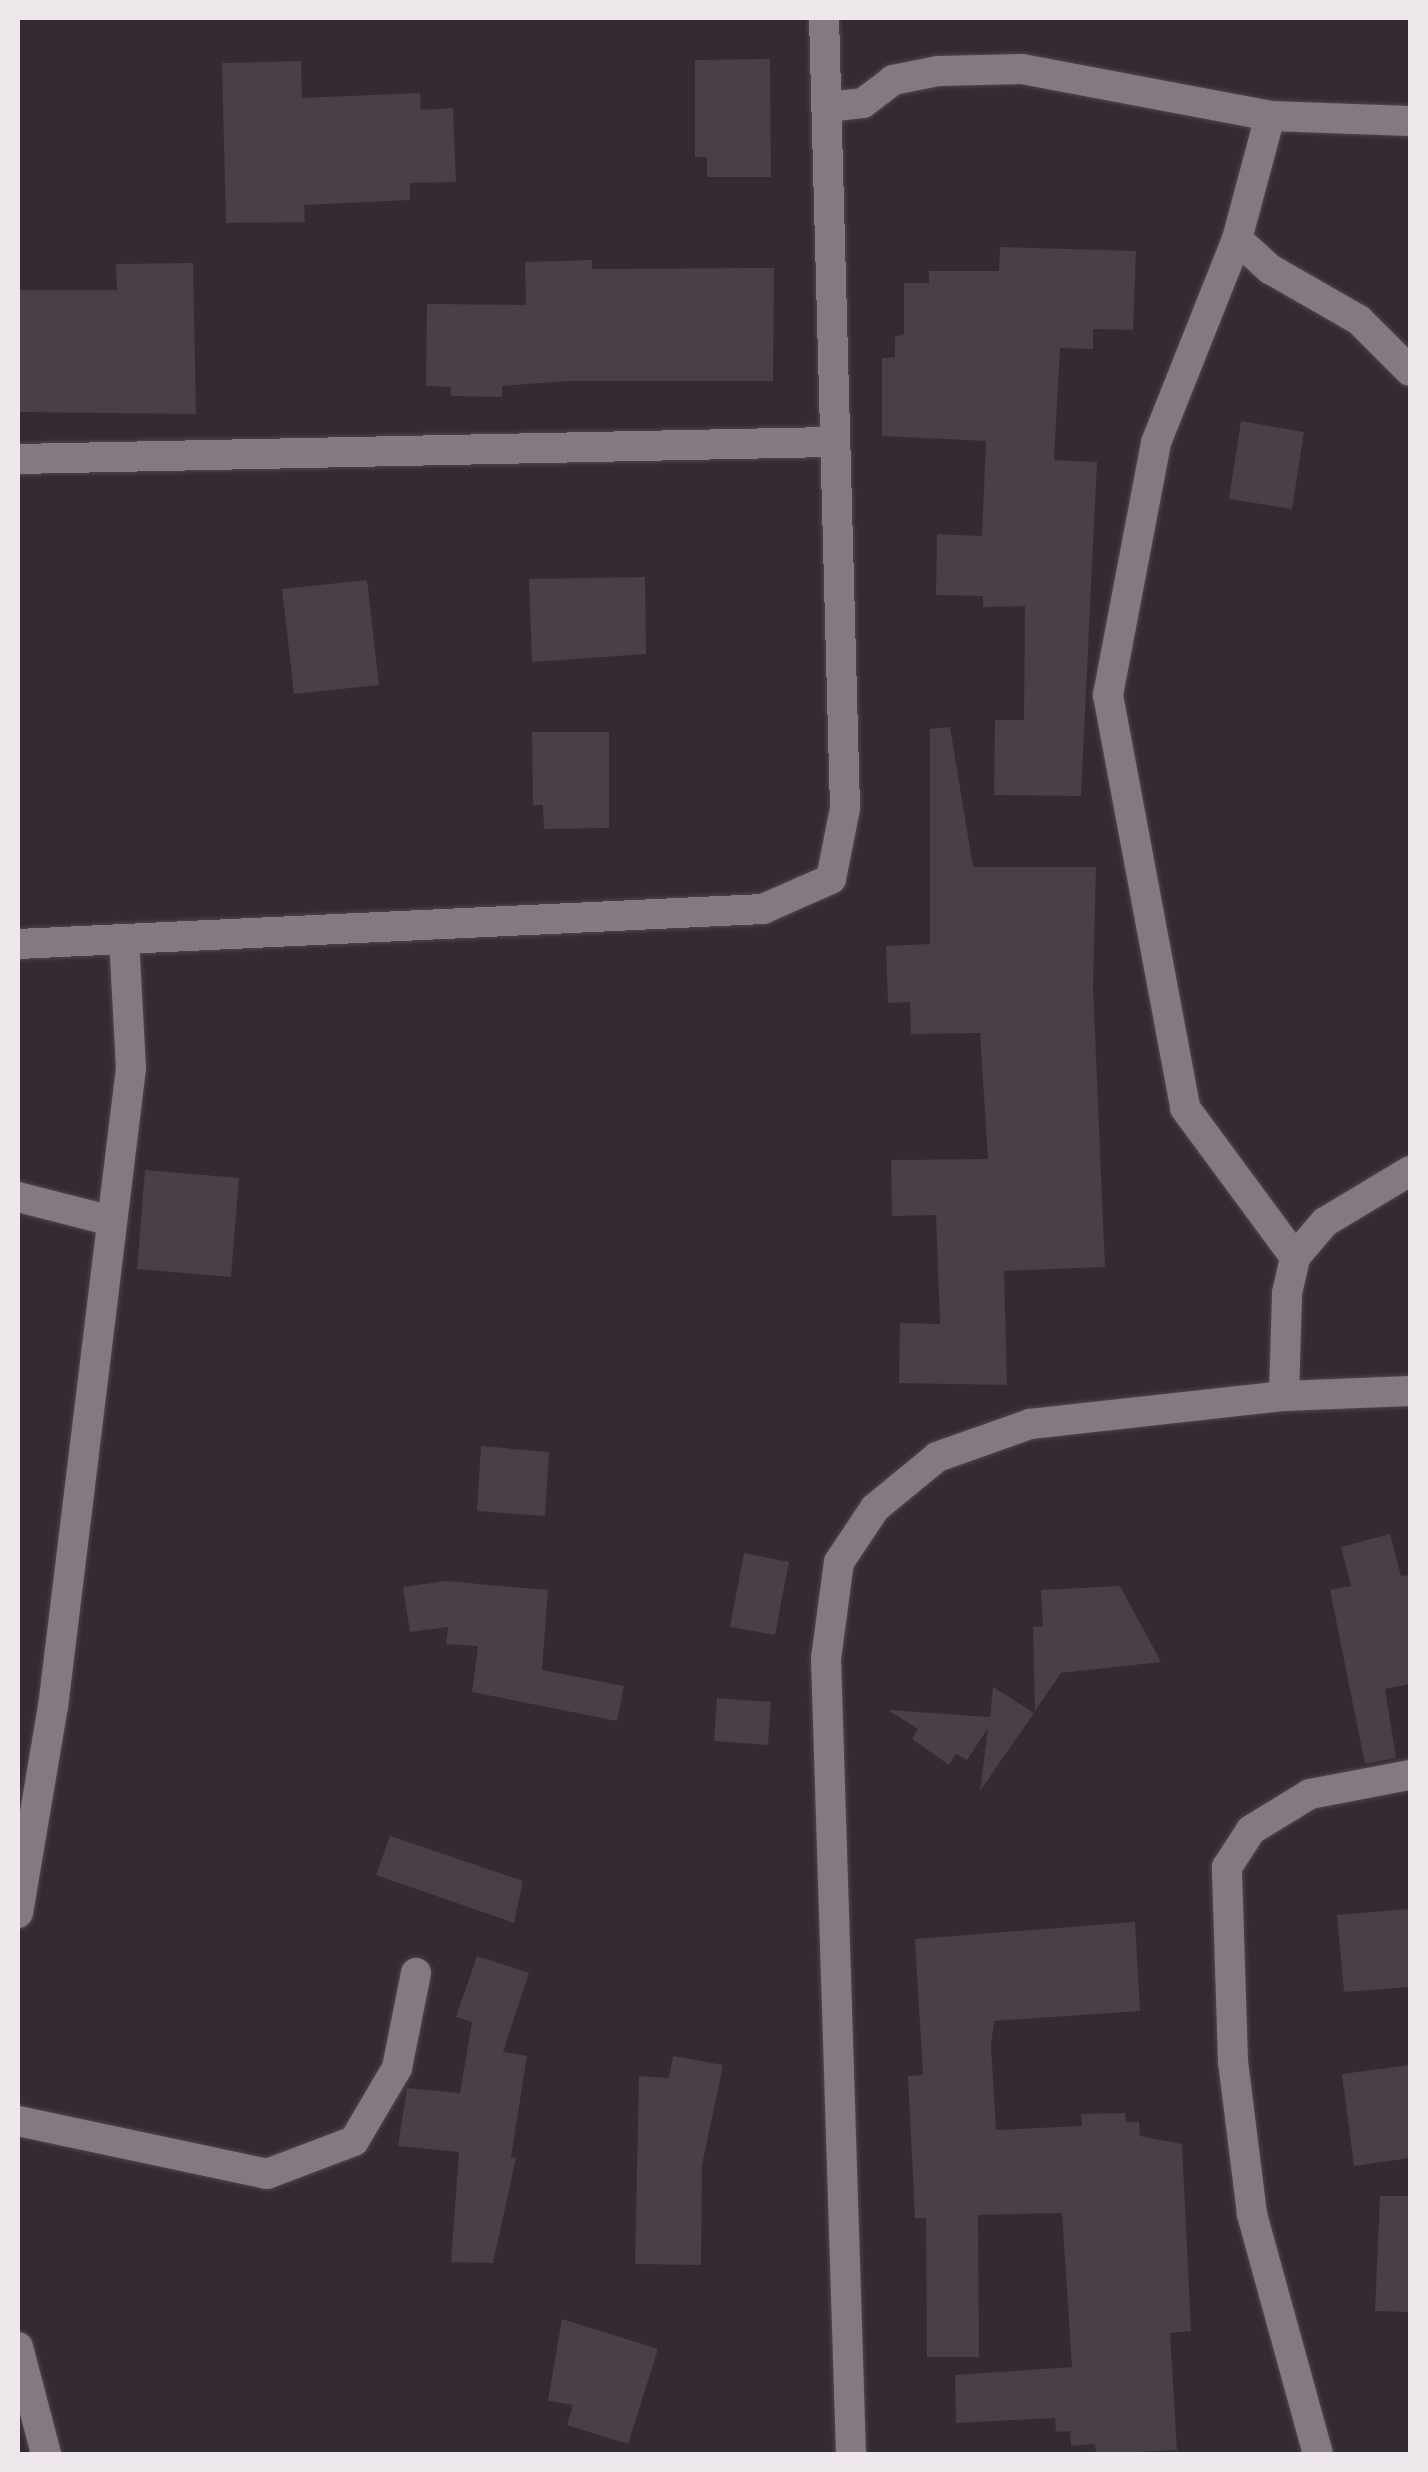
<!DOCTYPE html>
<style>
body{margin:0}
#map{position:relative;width:1428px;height:2472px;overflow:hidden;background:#342a31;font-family:Mulish,sans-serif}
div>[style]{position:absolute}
.building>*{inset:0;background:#493f47}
.roads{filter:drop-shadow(0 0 2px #4e464c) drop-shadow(0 0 2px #4e464c)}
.minor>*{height:30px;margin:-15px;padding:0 15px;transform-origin:15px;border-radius:15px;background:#847881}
span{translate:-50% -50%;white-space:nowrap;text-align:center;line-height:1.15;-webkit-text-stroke:8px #2a2027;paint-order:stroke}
.frame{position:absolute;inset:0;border:20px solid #eee7ec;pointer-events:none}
</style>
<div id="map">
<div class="building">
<div style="clip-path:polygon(770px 59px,771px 177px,707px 177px,707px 157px,695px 157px,695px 60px)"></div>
<div style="clip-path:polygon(301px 61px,302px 98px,420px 93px,421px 110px,453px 108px,456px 182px,410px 183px,410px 200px,304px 205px,305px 222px,226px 223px,222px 63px)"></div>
<div style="clip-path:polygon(1000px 247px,1136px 251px,1133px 330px,1093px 329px,1093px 349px,1060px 348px,1054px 460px,1097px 462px,1081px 796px,994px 795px,995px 720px,1024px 720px,1025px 606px,983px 607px,983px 596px,936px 595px,937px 534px,982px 536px,986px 441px,882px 436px,882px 358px,895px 357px,895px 337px,904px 334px,904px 283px,929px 283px,929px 271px,999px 271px)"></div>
<div style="clip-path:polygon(592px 260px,592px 269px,774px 268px,773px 381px,567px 381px,502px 386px,502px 397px,451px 396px,451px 387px,426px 386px,427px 304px,526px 305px,525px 262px)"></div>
<div style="clip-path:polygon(193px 263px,196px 414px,18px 412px,18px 290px,117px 290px,116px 264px)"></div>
<div style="clip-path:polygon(1241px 421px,1304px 432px,1292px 509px,1229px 499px)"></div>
<div style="clip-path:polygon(645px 577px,646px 654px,532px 662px,529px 579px)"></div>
<div style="clip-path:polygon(367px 580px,379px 685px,294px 694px,282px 589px)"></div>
<div style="clip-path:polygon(950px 727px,973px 867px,1096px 867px,1093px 987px,1105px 1267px,1004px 1271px,1007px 1385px,899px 1383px,900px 1323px,940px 1324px,936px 1215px,892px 1216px,891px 1160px,988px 1159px,980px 1033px,911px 1034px,910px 1002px,888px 1003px,886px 946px,930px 944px,930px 729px)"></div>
<div style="clip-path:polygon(532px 732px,609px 732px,609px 828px,544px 829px,543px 805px,533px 805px)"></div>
<div style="clip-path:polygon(145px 1170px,239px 1178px,231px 1277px,137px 1269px)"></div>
<div style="clip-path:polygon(481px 1446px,549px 1452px,545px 1516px,477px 1511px)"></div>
<div style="clip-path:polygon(1390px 1534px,1401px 1576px,1410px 1575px,1410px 1684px,1385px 1689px,1396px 1758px,1365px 1764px,1330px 1590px,1351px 1586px,1341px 1547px)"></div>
<div style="clip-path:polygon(744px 1553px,789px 1562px,775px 1635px,730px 1627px)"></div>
<div style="clip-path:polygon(446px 1581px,548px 1590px,542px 1670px,624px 1686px,617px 1721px,472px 1692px,478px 1646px,446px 1644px,448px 1627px,410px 1632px,403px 1587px)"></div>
<div style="clip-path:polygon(1120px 1586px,1161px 1662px,1061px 1673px,1035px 1711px,1033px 1627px,1043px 1626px,1041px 1590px)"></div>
<div style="clip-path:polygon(993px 1687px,1034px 1713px,980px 1791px,988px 1728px,967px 1760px,956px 1754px,949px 1765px,912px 1739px,918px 1729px,888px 1710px,990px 1717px)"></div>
<div style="clip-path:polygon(717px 1698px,771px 1702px,768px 1745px,714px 1741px)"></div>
<div style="clip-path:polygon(390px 1836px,523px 1881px,514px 1923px,376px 1875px)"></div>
<div style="clip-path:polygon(1410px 1909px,1410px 1987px,1344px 1992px,1337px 1915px)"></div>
<div style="clip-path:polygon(1135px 1922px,1140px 2011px,994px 2021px,991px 2046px,996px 2130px,1082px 2126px,1081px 2114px,1125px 2113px,1126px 2122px,1139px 2122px,1140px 2136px,1182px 2144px,1191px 2331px,1170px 2333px,1177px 2450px,1096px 2454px,1095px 2444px,1071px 2446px,1070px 2431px,1056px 2432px,1055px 2418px,956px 2423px,955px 2375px,1072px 2367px,1062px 2213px,978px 2215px,979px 2357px,927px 2357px,926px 2218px,915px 2218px,908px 2076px,923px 2075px,915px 1939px)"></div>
<div style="clip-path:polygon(477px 1956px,529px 1973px,503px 2052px,527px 2056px,511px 2157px,516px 2158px,493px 2263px,451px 2262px,459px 2152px,398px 2146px,407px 2088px,460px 2093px,472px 2022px,456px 2017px)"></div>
<div style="clip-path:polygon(673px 2056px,723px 2065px,702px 2165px,701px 2265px,635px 2264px,639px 2076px,669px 2078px)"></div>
<div style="clip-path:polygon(1410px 2065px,1410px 2158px,1354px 2166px,1342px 2074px)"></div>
<div style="clip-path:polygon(1380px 2196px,1410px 2196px,1410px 2312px,1375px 2311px)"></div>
<div style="clip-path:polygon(562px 2319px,658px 2349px,628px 2444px,567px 2425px,573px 2405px,548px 2401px)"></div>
</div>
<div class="roads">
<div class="minor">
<div style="left:826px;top:107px;width:37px;rotate:-6deg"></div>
<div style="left:863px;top:103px;width:38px;rotate:-37deg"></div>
<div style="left:893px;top:80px;width:46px;rotate:-11.3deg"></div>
<div style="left:938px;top:71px;width:84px;rotate:-1.4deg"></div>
<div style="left:1022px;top:69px;width:252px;rotate:10.7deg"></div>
<div style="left:1270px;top:116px;width:140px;rotate:2deg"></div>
<div style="left:1270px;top:116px;width:127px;rotate:105deg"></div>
<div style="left:1237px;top:239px;width:219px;rotate:111.7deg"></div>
<div style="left:1156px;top:443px;width:257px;rotate:100.8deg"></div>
<div style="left:1108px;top:695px;width:420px;rotate:79.4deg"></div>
<div style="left:1185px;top:1108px;width:185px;rotate:53.6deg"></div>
<div style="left:1295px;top:1257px;width:46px;rotate:-49.4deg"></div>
<div style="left:1325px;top:1222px;width:99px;rotate:-31deg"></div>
<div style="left:1237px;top:239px;width:45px;rotate:42.3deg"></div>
<div style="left:1270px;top:269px;width:103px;rotate:29.8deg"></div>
<div style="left:1359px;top:320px;width:72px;rotate:45deg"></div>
<div style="left:18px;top:459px;width:813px;rotate:-1.2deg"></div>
<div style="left:18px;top:944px;width:746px;rotate:-2.69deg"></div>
<div style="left:763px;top:909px;width:74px;rotate:-23.8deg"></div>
<div style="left:831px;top:879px;width:72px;rotate:-78.8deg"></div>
<div style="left:845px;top:808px;width:790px;rotate:-91.52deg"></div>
<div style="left:18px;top:1197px;width:93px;rotate:14.3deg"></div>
<div style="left:1284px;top:1396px;width:103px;rotate:-88.3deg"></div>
<div style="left:1287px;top:1293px;width:37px;rotate:-77deg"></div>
<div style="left:18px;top:1913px;width:209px;rotate:-80.4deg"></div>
<div style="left:53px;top:1707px;width:644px;rotate:-83.04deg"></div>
<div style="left:131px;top:1068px;width:129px;rotate:-93.1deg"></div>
<div style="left:18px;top:2121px;width:255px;rotate:12deg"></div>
<div style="left:267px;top:2174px;width:93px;rotate:-20.8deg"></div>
<div style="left:354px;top:2141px;width:85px;rotate:-59.5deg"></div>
<div style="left:397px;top:2068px;width:97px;rotate:-78.7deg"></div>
<div style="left:18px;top:2347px;width:111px;rotate:75.3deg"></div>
<div style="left:851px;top:2454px;width:795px;rotate:-91.8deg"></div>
<div style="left:826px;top:1659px;width:98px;rotate:-82.4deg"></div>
<div style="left:839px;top:1562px;width:65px;rotate:-56.3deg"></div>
<div style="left:875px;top:1508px;width:80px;rotate:-39.4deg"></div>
<div style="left:937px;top:1457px;width:99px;rotate:-19.5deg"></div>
<div style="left:1030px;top:1424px;width:256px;rotate:-6.3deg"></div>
<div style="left:1284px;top:1396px;width:126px;rotate:-2.3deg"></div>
<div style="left:1318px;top:2454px;width:249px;rotate:-105.4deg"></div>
<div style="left:1252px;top:2214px;width:153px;rotate:-97.1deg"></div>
<div style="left:1233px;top:2062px;width:195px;rotate:-91.8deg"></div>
<div style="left:1227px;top:1867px;width:44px;rotate:-57deg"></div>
<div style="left:1251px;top:1830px;width:69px;rotate:-31.4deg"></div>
<div style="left:1310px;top:1794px;width:102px;rotate:-10.8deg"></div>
</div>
</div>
<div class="frame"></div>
</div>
